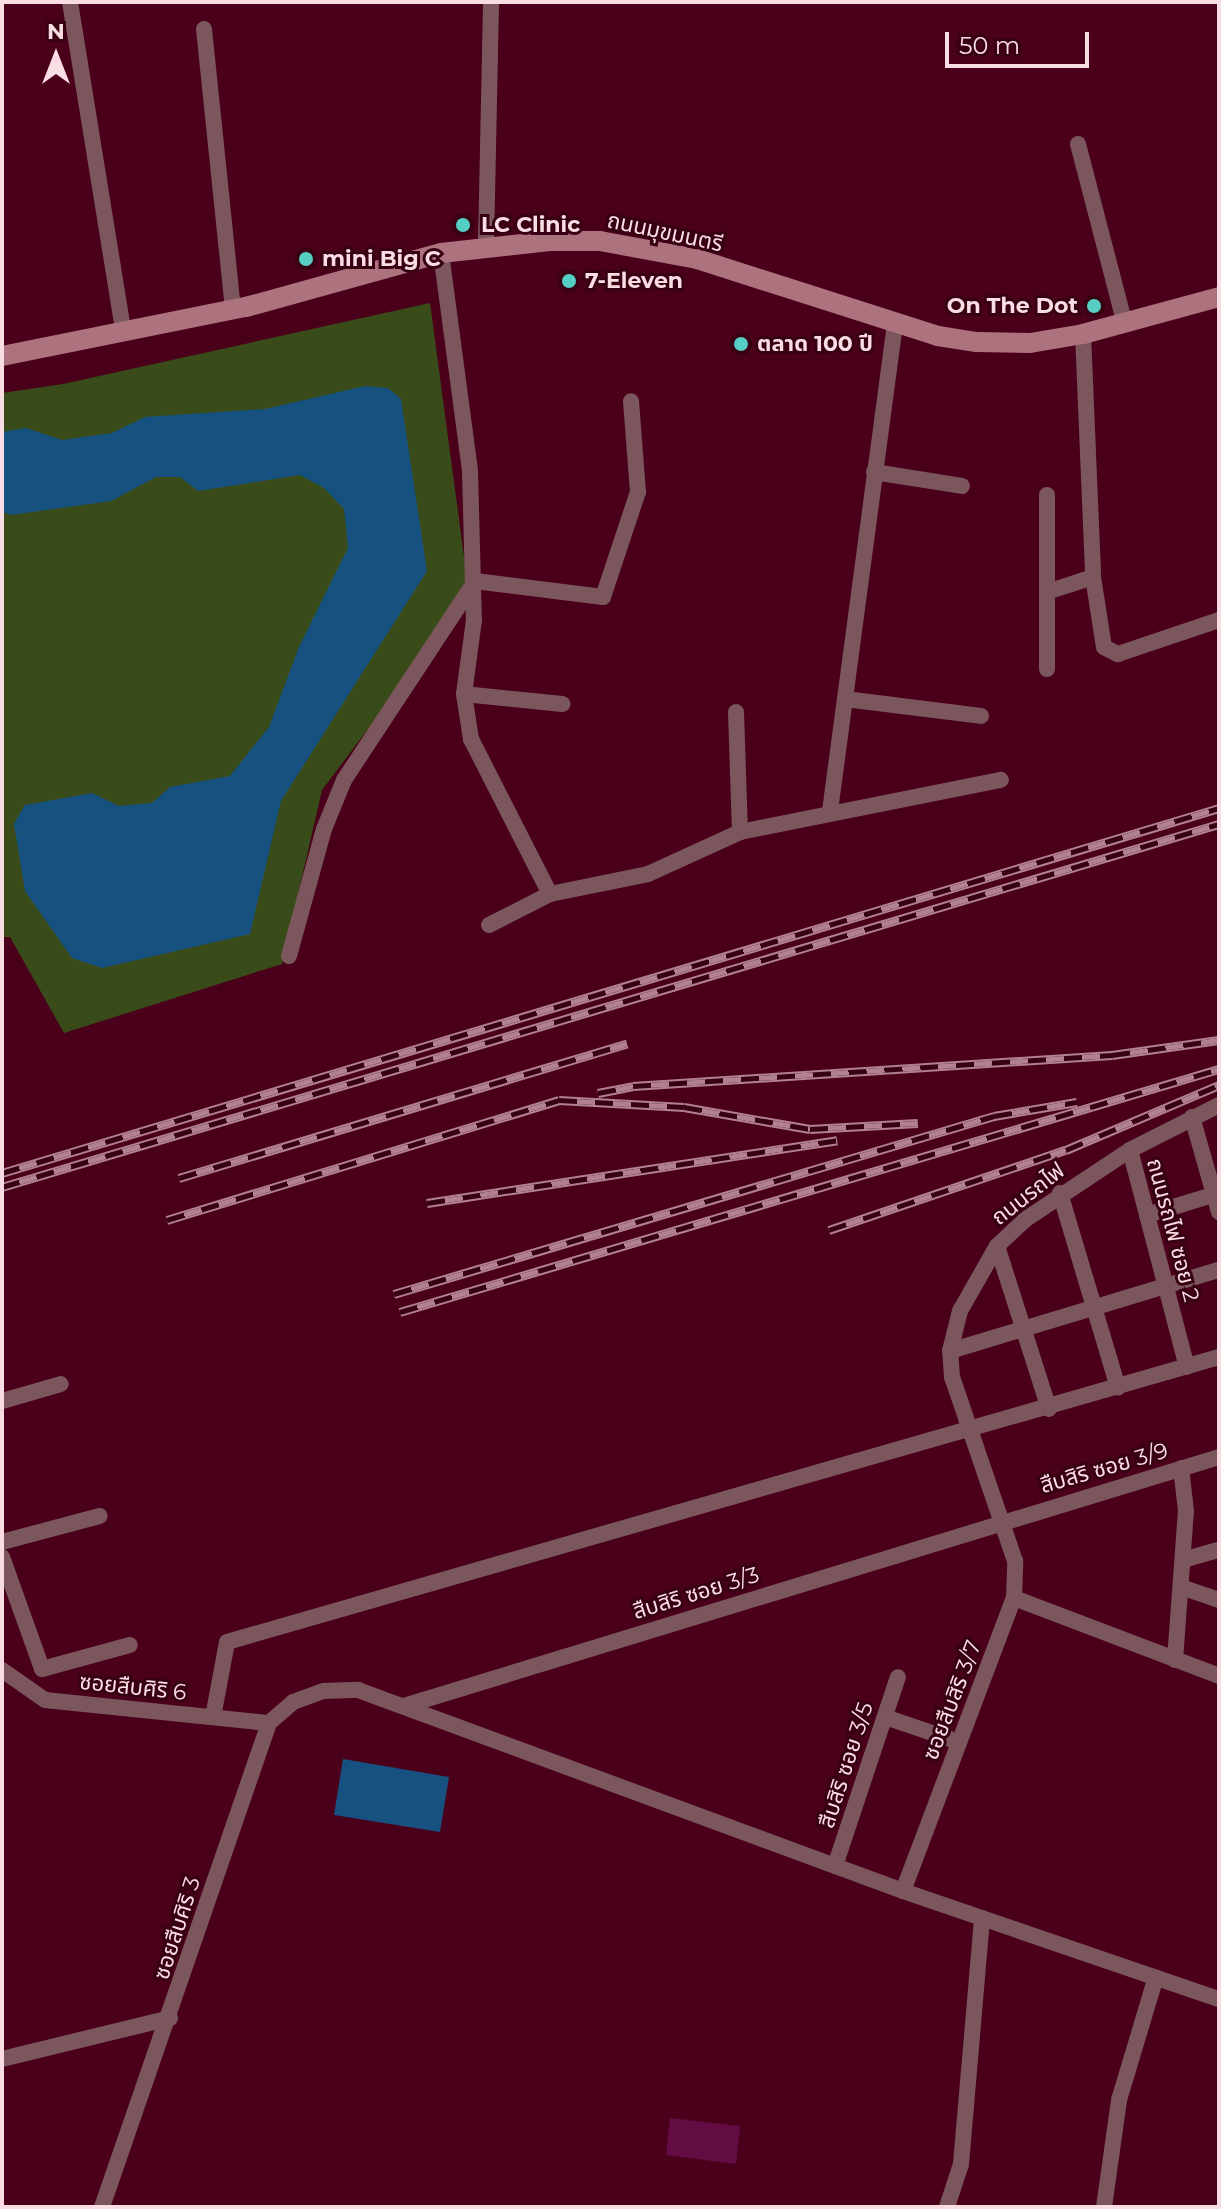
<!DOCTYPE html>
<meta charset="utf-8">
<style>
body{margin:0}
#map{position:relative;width:1221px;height:2209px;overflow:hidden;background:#4a001b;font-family:Montserrat,"Noto Sans Thai",sans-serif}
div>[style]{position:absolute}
.green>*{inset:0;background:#384b19}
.water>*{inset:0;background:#175180}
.building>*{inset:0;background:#630c44}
.minor>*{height:16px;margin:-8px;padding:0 8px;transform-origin:8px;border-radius:8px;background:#7b575d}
.secondary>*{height:20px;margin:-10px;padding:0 10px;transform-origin:10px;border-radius:10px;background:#ac737e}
.rail>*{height:9px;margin-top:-4.5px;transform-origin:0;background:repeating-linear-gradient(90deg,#380113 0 18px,#b1818f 0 36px);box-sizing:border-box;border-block:2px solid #b1818f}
.dots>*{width:22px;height:22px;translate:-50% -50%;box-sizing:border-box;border:4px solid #380113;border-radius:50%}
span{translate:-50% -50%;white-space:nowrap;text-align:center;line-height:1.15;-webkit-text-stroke:6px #380113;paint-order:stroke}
.poi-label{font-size:22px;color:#fadde2;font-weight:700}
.left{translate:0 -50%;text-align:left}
.right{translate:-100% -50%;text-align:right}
.street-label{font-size:22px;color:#fadde2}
.frame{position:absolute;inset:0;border:4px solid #fadde2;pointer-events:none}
.north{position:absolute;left:16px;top:16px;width:80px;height:80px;-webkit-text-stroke:6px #380113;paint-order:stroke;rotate:0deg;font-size:22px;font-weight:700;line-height:32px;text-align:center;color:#fadde2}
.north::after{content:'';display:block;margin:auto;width:28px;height:36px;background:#fadde2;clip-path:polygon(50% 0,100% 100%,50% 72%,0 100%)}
.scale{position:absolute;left:945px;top:32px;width:144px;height:36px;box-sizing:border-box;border:4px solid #fadde2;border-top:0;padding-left:10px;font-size:24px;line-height:28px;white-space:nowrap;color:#fadde2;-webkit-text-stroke:6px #380113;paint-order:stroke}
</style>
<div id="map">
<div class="green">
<div style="clip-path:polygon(430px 303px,467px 579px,396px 692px,322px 790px,282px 964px,64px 1033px,10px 937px,2px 937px,2px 393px,63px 384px)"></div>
</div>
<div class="water">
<div style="clip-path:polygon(365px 386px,388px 388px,401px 399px,427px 571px,281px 801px,250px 934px,102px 968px,72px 958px,25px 891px,14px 824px,25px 805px,92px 793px,119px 806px,152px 803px,170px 787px,230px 776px,269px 727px,299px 647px,348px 548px,344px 509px,324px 488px,300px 475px,198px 491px,180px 477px,156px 477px,111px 501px,11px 515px,2px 512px,2px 432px,26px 428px,62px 440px,112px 433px,145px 417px,265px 409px)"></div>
<div style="clip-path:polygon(343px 1759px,449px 1777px,440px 1832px,334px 1815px)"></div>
</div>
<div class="building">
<div style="clip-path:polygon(670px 2118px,740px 2126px,736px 2164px,666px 2155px)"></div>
</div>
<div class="minor">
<div style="left:70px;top:2px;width:332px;rotate:80.8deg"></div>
<div style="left:204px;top:29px;width:282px;rotate:84.1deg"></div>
<div style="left:1078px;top:144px;width:186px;rotate:75.4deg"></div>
<div style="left:486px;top:244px;width:242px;rotate:-88.8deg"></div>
<div style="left:441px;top:253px;width:220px;rotate:82.4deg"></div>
<div style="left:470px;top:471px;width:149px;rotate:88.5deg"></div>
<div style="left:474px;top:620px;width:75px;rotate:97.7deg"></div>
<div style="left:464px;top:694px;width:46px;rotate:81.2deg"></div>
<div style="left:471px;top:739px;width:174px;rotate:63deg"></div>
<div style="left:1083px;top:334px;width:243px;rotate:87.6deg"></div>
<div style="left:1093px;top:577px;width:71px;rotate:81.1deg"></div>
<div style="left:1104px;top:647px;width:16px;rotate:27deg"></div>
<div style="left:1118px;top:654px;width:107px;rotate:-18.6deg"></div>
<div style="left:874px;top:472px;width:89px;rotate:9deg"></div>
<div style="left:1047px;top:592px;width:48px;rotate:-18.1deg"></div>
<div style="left:1047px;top:669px;width:174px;rotate:-90deg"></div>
<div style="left:464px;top:694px;width:99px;rotate:5.8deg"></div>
<div style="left:845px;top:699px;width:137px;rotate:7.1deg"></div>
<div style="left:736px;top:712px;width:120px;rotate:88.1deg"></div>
<div style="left:830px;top:811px;width:492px;rotate:-82.4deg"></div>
<div style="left:489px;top:925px;width:68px;rotate:-26.9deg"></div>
<div style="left:550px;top:894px;width:100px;rotate:-11.5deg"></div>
<div style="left:648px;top:874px;width:101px;rotate:-24.5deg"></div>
<div style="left:740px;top:832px;width:266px;rotate:-11.3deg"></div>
<div style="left:289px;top:956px;width:132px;rotate:-74.6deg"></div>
<div style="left:324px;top:829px;width:53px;rotate:-67.8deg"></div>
<div style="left:344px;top:780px;width:238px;rotate:-56.6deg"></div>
<div style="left:475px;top:581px;width:129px;rotate:7.1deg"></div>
<div style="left:603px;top:597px;width:111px;rotate:-71.6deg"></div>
<div style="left:638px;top:492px;width:91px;rotate:-94.4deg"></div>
<div style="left:1192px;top:1117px;width:99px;rotate:74.1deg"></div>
<div style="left:1130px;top:1150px;width:224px;rotate:75.3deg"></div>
<div style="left:1060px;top:1193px;width:203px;rotate:73.4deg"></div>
<div style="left:1147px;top:1215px;width:75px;rotate:-17deg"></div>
<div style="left:997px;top:1246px;width:171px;rotate:72.3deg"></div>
<div style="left:950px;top:1351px;width:281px;rotate:-16.8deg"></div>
<div style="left:2px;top:1401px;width:61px;rotate:-16.1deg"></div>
<div style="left:2px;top:1542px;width:101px;rotate:-14.9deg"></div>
<div style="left:2px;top:1557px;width:119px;rotate:70.3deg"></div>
<div style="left:42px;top:1669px;width:91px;rotate:-15.3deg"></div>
<div style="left:1183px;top:1560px;width:37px;rotate:-16deg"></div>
<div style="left:1181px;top:1587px;width:40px;rotate:18.9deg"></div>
<div style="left:1014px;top:1598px;width:219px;rotate:20.8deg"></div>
<div style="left:1175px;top:1660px;width:149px;rotate:-85.8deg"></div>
<div style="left:1186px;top:1511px;width:43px;rotate:-96.6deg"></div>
<div style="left:2px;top:1670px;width:52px;rotate:34.9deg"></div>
<div style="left:45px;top:1700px;width:225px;rotate:5.9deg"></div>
<div style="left:404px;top:1706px;width:852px;rotate:-16.99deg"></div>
<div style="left:213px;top:1717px;width:76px;rotate:-79.4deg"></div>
<div style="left:227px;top:1642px;width:1032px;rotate:-16.03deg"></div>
<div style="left:885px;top:1717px;width:78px;rotate:18.7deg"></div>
<div style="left:835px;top:1866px;width:199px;rotate:-71.6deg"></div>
<div style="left:903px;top:1891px;width:313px;rotate:-69.3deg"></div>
<div style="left:1014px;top:1598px;width:37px;rotate:-88deg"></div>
<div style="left:1015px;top:1561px;width:194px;rotate:-108.9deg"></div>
<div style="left:952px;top:1377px;width:26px;rotate:-94deg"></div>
<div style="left:950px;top:1351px;width:41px;rotate:-76deg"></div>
<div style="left:960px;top:1311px;width:75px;rotate:-60.4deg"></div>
<div style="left:997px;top:1246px;width:40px;rotate:-43deg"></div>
<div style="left:1026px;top:1219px;width:125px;rotate:-33.6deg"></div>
<div style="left:1130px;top:1150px;width:100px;rotate:-26.8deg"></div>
<div style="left:2px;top:2059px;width:173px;rotate:-13.7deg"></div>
<div style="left:102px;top:2207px;width:512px;rotate:-70.96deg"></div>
<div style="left:269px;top:1723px;width:32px;rotate:-41deg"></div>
<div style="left:293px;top:1702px;width:33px;rotate:-20deg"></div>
<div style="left:324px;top:1691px;width:34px;rotate:-2deg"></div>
<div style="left:358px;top:1690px;width:581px;rotate:20.24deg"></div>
<div style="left:903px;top:1891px;width:334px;rotate:18.9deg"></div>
<div style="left:947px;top:2207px;width:45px;rotate:-72deg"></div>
<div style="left:961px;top:2164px;width:247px;rotate:-85.1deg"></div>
<div style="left:1104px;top:2207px;width:108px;rotate:-82deg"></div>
<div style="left:1119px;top:2100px;width:128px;rotate:-73.3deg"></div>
</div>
<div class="secondary">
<div style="left:2px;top:356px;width:249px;rotate:-11.4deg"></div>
<div style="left:246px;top:307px;width:202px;rotate:-15.5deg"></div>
<div style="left:441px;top:253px;width:109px;rotate:-6.3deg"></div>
<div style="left:549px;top:241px;width:51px"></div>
<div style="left:600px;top:241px;width:99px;rotate:10.5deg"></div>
<div style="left:697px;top:259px;width:253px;rotate:17.7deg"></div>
<div style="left:938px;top:336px;width:39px;rotate:9deg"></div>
<div style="left:977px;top:342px;width:53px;rotate:1.1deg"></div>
<div style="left:1030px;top:343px;width:54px;rotate:-9.6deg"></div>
<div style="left:1083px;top:334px;width:141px;rotate:-15.2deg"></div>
</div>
<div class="rail">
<div style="left:598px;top:1093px;width:36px;rotate:-11deg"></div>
<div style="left:633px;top:1086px;width:480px;rotate:-3.7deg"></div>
<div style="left:1112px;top:1055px;width:108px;rotate:-8deg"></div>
<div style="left:2px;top:1173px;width:1271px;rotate:-16.69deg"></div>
<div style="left:179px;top:1178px;width:468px;rotate:-16.7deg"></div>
<div style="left:2px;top:1187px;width:1270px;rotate:-16.61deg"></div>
<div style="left:427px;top:1203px;width:415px;rotate:-8.7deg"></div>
<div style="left:167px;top:1220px;width:410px;rotate:-17deg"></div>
<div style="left:559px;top:1100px;width:125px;rotate:3.2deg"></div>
<div style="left:684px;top:1107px;width:128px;rotate:9.9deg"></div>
<div style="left:810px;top:1129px;width:108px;rotate:-3.2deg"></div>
<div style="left:829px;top:1230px;width:250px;rotate:-18.7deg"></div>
<div style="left:1066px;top:1150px;width:166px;rotate:-23deg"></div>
<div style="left:394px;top:1294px;width:626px;rotate:-16.52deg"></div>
<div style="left:994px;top:1116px;width:84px;rotate:-9.6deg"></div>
<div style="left:400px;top:1312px;width:854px;rotate:-16.53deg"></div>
</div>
<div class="dots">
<div style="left:463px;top:225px;background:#56cec3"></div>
<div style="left:306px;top:259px;background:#56cec3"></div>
<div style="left:569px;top:281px;background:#56cec3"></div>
<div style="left:1094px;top:306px;background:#56cec3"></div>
<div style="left:741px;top:344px;background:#56cec3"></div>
</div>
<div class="poi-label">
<span class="left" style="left:481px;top:225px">LC Clinic</span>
<span class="left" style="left:322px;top:259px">mini Big C</span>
<span class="left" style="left:585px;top:281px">7-Eleven</span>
<span class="right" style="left:1078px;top:306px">On The Dot</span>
<span class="left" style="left:757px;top:344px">ตลาด 100 ปี</span>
</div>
<div class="street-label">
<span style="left:665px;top:232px;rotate:12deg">ถนนมุขมนตรี</span>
<span style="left:1028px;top:1194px;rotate:-38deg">ถนนรถไฟ</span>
<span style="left:1173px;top:1230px;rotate:75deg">ถนนรถไฟ ซอย 2</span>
<span style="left:1104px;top:1468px;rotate:-16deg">สืบสิริ ซอย 3/9</span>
<span style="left:696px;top:1593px;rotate:-17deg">สืบสิริ ซอย 3/3</span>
<span style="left:133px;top:1687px;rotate:6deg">ซอยสืบศิริ 6</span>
<span style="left:952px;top:1700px;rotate:-69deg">ซอยสืบสิริ 3/7</span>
<span style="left:846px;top:1765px;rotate:-72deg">สืบสิริ ซอย 3/5</span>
<span style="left:177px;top:1928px;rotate:-72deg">ซอยสืบศิริ 3</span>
</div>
<div class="frame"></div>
<div class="north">N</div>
<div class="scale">50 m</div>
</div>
